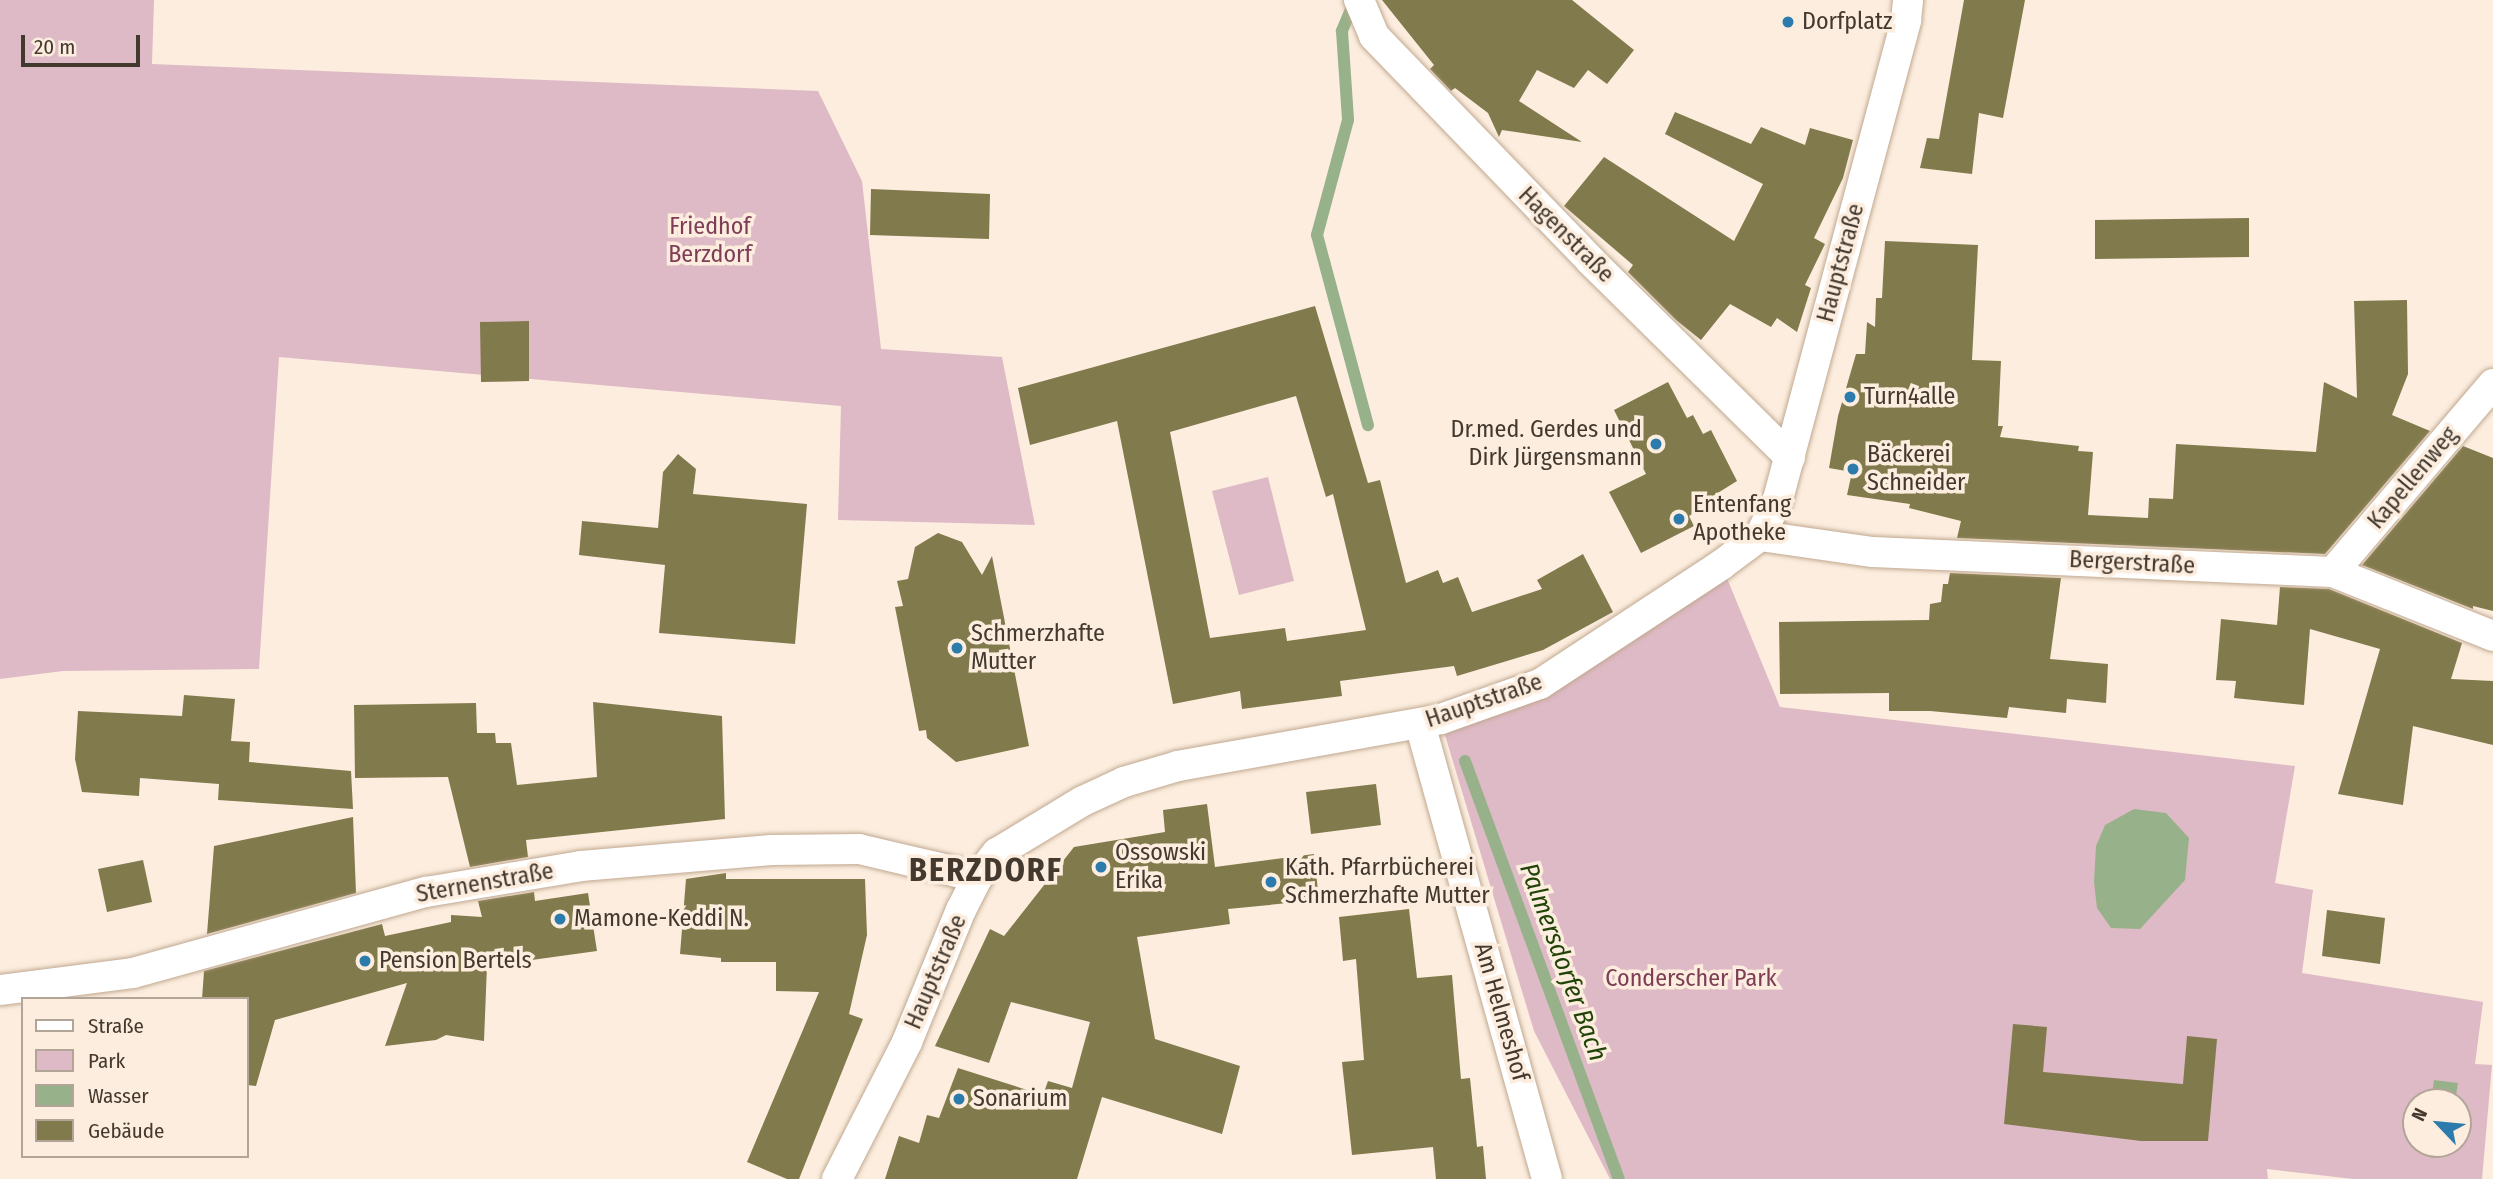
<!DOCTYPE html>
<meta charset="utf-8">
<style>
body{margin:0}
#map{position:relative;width:2493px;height:1179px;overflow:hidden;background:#fcedde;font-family:"Fira Sans Condensed",sans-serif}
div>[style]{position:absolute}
.green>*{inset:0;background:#debac6}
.water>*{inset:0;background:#97b28a}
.stream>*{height:12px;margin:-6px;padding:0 6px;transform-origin:6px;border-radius:6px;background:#97b28a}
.building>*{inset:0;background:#817a4c}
.roads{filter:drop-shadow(0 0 2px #c0a890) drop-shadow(0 0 2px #c0a890)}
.minor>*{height:30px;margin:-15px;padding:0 15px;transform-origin:15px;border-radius:15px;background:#fff}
.dots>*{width:19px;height:19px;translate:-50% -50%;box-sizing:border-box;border:4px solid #fcedde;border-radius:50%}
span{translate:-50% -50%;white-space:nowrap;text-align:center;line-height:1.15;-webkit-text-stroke:7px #fcedde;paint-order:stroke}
.poi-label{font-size:24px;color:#43392f}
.left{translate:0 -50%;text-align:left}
.right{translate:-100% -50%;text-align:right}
.park-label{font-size:24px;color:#7e3d57}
.street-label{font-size:24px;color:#43392f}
.water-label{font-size:26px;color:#204307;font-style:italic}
.district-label{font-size:32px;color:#43392f;font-weight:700;letter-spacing:2px}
.legend{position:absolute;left:21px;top:997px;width:228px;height:161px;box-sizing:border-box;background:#fcedde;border:2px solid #b2a598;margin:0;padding:9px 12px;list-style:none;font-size:21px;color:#43392f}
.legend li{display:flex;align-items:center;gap:14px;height:35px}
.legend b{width:35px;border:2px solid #b2a598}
.north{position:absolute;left:2402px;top:1088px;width:70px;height:70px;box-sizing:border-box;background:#fcedde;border:2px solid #b2a598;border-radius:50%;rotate:296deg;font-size:19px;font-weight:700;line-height:28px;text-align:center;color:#43392f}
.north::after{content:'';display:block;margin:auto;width:24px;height:32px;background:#2b7bac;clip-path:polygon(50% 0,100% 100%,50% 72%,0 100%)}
.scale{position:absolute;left:21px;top:35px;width:119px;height:32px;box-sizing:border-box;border:4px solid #43392f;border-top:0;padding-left:9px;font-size:21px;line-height:24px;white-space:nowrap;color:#43392f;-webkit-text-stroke:5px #fcedde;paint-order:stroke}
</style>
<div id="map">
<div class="green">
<div style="clip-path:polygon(0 0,154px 0,152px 64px,818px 91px,862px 181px,881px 349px,1002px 357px,1035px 525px,838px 520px,841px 406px,279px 357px,259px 669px,63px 671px,0 679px)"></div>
<div style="clip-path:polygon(1268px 477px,1294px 581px,1239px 595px,1212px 491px)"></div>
<div style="clip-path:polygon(evenodd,1724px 571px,1780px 707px,2295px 766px,2275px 883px,2313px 890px,2302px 973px,2483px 1002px,2475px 1064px,2492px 1065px,2482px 1179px,2353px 1179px,2267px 1169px,2268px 1179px,1610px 1179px,1534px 1031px,1442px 725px,1724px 571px,2416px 1102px,2458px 1102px,2458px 1144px,2416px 1144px,2416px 1102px)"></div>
</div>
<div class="water">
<div style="clip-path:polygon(2134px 809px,2166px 813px,2189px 838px,2185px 880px,2140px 929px,2111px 928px,2097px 908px,2094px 882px,2096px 846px,2105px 825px)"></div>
<div style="clip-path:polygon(2434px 1080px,2458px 1083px,2455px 1102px,2431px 1102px)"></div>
</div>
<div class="stream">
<div style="left:1355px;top:0;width:34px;rotate:113deg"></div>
<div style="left:1342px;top:31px;width:89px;rotate:86.1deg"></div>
<div style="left:1348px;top:120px;width:119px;rotate:105.1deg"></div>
<div style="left:1317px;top:235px;width:197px;rotate:75deg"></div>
<div style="left:1465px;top:761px;width:445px;rotate:69.8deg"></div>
</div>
<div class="building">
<div style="clip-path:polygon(1382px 0,1572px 0,1634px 50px,1607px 84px,1588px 70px,1574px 88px,1537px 70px,1519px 101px,1582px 142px,1502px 130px,1499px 137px,1488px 113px,1455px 88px,1451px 91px,1430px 69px,1434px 65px)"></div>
<div style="clip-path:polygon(1964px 0,2025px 0,2003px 118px,1979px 113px,1972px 174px,1920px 168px,1927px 138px,1939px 139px)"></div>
<div style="clip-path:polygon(1675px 112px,1751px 144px,1761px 127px,1805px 145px,1810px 128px,1853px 140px,1843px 178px,1814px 238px,1825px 244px,1805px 285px,1811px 288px,1797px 332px,1777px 318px,1771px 327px,1730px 304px,1701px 340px,1676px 320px,1628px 272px,1633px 265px,1564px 206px,1604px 157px,1734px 241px,1763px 184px,1665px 134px)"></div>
<div style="clip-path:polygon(871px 189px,990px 194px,989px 239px,870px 235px)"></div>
<div style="clip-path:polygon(2249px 218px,2249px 257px,2095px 259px,2095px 220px)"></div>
<div style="clip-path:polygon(1885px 241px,1978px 245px,1972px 360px,2001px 361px,1998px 426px,2003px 426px,2000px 437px,2079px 446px,2078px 451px,2093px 452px,2088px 515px,2148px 518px,2149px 498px,2173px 499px,2176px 444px,2316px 452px,2324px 382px,2357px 398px,2354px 301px,2407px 300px,2408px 374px,2392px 415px,2430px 431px,2325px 554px,1957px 538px,1961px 521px,1909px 508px,1910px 504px,1847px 495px,1852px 472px,1829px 468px,1838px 416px,1856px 354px,1865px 354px,1867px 322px,1875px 327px,1876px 298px,1882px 298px)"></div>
<div style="clip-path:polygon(evenodd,1315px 306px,1368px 483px,1380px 480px,1406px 583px,1438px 570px,1443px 583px,1458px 577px,1472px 612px,1542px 589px,1537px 580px,1583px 554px,1613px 612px,1543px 650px,1457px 676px,1454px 666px,1340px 681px,1342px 696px,1242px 709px,1240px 691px,1173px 704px,1117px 421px,1030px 445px,1018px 388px,1315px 306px,1296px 396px,1326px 497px,1333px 494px,1366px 630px,1287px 641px,1285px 628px,1210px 638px,1170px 432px,1296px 396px)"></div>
<div style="clip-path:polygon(529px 321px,529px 381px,481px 382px,480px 322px)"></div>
<div style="clip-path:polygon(1668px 382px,1687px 418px,1693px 415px,1703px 434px,1711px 430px,1737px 481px,1692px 509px,1694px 513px,1689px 516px,1694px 526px,1641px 553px,1609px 492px,1646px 474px,1614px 410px)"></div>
<div style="clip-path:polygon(2463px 446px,2493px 458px,2493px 611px,2473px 606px,2473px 609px,2362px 565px)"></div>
<div style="clip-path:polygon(678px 454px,696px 469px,693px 494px,807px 504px,795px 644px,659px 633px,665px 565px,579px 555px,582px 521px,658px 528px,663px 472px)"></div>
<div style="clip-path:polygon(938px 533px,962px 542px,982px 575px,992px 556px,1029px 746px,956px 762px,927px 738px,926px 730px,919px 731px,895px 607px,903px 606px,897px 581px,908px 579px,915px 547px)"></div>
<div style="clip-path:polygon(1950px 573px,2061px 578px,2050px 659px,2108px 664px,2106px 703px,2067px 699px,2066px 713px,2009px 707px,2007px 718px,1930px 711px,1889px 711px,1889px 693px,1780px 694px,1779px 622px,1929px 620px,1930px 604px,1941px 602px,1943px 584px,1948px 584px)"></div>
<div style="clip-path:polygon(2280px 587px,2329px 589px,2462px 643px,2451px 679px,2493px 681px,2493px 745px,2413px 726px,2403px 805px,2338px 794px,2380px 649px,2310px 629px,2304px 705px,2234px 698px,2236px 681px,2216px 680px,2221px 619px,2277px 625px)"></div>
<div style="clip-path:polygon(184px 695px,235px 699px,231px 741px,250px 742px,249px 762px,351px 771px,353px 809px,218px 800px,219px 784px,140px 778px,139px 796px,82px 792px,75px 759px,78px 711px,182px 716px)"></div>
<div style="clip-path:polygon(593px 702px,722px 716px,725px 819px,526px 840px,528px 857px,470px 867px,448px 777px,355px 778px,354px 705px,476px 703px,477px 733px,495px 733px,496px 743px,511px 743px,517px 785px,597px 777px)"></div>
<div style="clip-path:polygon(1376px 784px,1381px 825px,1311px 834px,1306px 792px)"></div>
<div style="clip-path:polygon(1207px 804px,1215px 867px,1314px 854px,1319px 900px,1228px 909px,1230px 924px,1137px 937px,1155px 1039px,1240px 1066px,1222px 1134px,1102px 1097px,1077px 1179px,885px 1179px,899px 1136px,919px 1143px,927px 1115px,939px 1118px,958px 1068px,1043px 1095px,1048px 1081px,1072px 1088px,1090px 1022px,1011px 1002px,989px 1063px,935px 1046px,990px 929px,1004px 936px,1074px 847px,1165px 832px,1163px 810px)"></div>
<div style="clip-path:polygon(353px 817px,356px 893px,207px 934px,214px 846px)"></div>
<div style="clip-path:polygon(143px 860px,152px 902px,107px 912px,98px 869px)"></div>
<div style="clip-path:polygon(726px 873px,726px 879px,865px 879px,867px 935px,849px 1014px,863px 1019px,799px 1179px,787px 1179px,747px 1162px,819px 992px,776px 991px,776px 962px,721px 962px,721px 958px,680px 954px,686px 879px)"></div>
<div style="clip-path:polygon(534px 892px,535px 901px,588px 893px,597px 951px,487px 966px,484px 1041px,446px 1035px,436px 1040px,385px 1046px,407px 983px,275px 1020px,256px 1086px,247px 1085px,247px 999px,202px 999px,204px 971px,382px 924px,385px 936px,451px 922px,451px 915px,482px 917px,478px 901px)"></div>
<div style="clip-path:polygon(1409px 909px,1417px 978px,1452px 975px,1461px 1079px,1470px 1078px,1477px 1147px,1483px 1146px,1486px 1179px,1436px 1179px,1433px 1147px,1352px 1155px,1342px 1062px,1364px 1060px,1356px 959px,1343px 961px,1339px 917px)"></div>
<div style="clip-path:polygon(2327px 910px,2385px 918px,2380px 964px,2322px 956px)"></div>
<div style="clip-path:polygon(2013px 1024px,2047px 1027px,2043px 1072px,2183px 1084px,2187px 1036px,2217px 1039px,2208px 1141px,2141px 1141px,2004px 1124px)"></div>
</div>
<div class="roads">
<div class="minor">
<div style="left:1359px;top:0;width:39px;rotate:67deg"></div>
<div style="left:1374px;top:36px;width:311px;rotate:46deg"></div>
<div style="left:1590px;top:260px;width:281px;rotate:44.6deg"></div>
<div style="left:1760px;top:536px;width:114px;rotate:8.1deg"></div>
<div style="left:1873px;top:552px;width:460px;rotate:2.5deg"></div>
<div style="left:2333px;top:572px;width:172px;rotate:21.8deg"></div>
<div style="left:2333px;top:572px;width:247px;rotate:-49.6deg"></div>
<div style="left:1420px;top:724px;width:472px;rotate:74.4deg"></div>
<div style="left:0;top:990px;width:134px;rotate:-7.3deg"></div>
<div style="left:133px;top:973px;width:304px;rotate:-15.5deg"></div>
<div style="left:426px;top:892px;width:157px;rotate:-9.5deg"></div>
<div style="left:581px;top:866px;width:191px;rotate:-4.8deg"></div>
<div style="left:771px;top:850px;width:88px;rotate:-0.7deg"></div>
<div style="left:859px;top:849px;width:122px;rotate:13.2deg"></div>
<div style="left:837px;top:1179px;width:154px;rotate:-62.9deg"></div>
<div style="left:907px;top:1042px;width:143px;rotate:-67.8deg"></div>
<div style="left:961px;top:910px;width:37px;rotate:-63deg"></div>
<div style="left:978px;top:877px;width:31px;rotate:-52deg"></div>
<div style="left:997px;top:853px;width:100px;rotate:-31.2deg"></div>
<div style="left:1083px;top:801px;width:45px;rotate:-24.9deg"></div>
<div style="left:1124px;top:782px;width:56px;rotate:-16.5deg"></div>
<div style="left:1178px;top:766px;width:267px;rotate:-10.1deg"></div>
<div style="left:1441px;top:719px;width:105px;rotate:-19.5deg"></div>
<div style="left:1540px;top:684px;width:217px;rotate:-33.3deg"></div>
<div style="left:1721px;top:565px;width:49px;rotate:-36.6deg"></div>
<div style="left:1760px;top:536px;width:41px;rotate:-64.1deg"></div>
<div style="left:1778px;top:499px;width:496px;rotate:-75deg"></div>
<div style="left:1906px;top:20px;width:20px;rotate:-84deg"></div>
</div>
</div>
<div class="dots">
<div style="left:1788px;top:22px;background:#2b7bac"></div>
<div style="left:1850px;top:397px;background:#2b7bac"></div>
<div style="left:1656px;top:444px;background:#2b7bac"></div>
<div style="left:1853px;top:469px;background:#2b7bac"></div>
<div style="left:1679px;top:519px;background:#2b7bac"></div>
<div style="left:957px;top:648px;background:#2b7bac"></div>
<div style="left:1101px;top:867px;background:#2b7bac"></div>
<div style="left:1271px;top:882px;background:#2b7bac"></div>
<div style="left:560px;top:919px;background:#2b7bac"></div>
<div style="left:365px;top:961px;background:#2b7bac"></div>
<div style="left:959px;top:1099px;background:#2b7bac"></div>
</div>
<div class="poi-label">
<span class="left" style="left:1802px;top:22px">Dorfplatz</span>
<span class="left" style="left:1864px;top:397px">Turn4alle</span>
<span class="right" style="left:1642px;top:444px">Dr.med. Gerdes und<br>Dirk Jürgensmann</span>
<span class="left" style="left:1867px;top:469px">Bäckerei<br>Schneider</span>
<span class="left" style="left:1693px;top:519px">Entenfang<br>Apotheke</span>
<span class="left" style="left:971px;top:648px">Schmerzhafte<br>Mutter</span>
<span class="left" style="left:1115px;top:867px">Ossowski<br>Erika</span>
<span class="left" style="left:1285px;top:882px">Kath. Pfarrbücherei<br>Schmerzhafte Mutter</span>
<span class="left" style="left:574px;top:919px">Mamone-Keddi N.</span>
<span class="left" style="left:379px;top:961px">Pension Bertels</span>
<span class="left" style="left:973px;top:1099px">Sonarium</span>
</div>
<div class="park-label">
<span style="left:710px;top:241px">Friedhof<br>Berzdorf</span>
<span style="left:1691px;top:979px">Conderscher Park</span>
</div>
<div class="street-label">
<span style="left:1566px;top:235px;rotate:45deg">Hagenstraße</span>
<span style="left:1841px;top:263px;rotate:-75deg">Hauptstraße</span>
<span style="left:2413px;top:478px;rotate:-50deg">Kapellenweg</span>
<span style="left:2132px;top:563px;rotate:3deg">Bergerstraße</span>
<span style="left:1484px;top:701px;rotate:-19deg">Hauptstraße</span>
<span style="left:485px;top:883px;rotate:-10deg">Sternenstraße</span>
<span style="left:936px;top:972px;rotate:-67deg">Hauptstraße</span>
<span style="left:1501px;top:1012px;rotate:74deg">Am Helmeshof</span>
</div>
<div class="water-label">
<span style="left:1563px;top:962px;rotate:70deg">Palmersdorfer Bach</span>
</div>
<div class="district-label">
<span style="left:986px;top:870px">BERZDORF</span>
</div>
<ul class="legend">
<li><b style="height:9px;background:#fff"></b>Straße</li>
<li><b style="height:19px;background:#debac6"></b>Park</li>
<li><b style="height:19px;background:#97b28a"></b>Wasser</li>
<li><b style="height:19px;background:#817a4c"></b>Gebäude</li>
</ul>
<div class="north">N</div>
<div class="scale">20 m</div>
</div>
